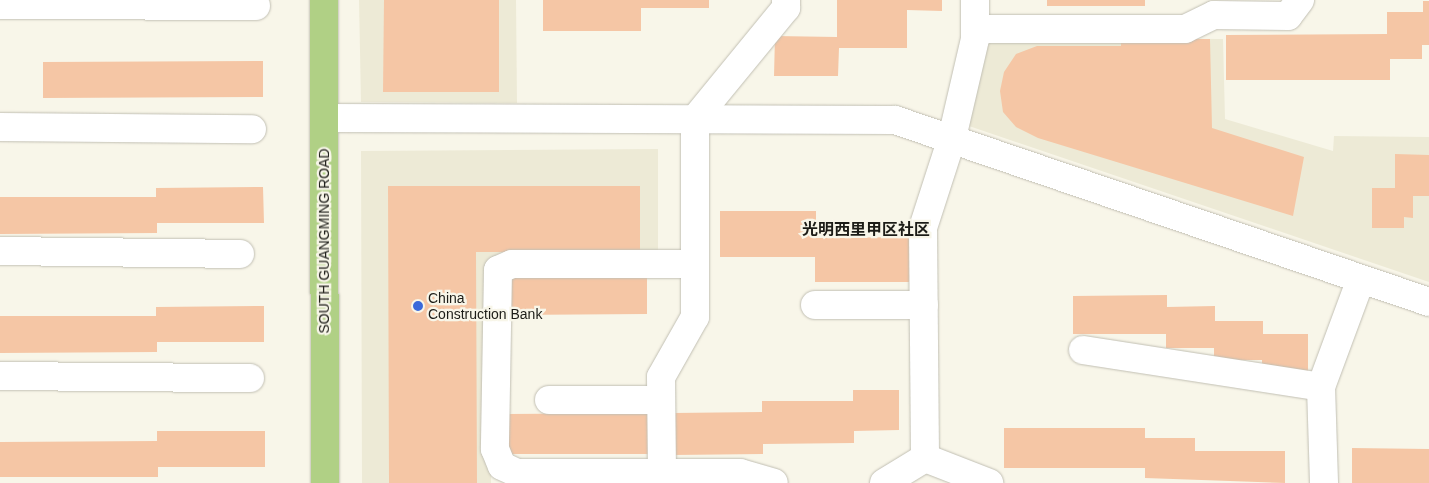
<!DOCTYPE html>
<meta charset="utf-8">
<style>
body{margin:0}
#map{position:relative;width:1429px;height:483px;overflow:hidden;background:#f8f6e9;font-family:Arial,"Noto Sans SC",sans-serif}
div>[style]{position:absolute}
.built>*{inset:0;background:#edead6}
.building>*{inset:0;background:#f5c6a5}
.roads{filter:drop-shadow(0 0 1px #c1bfb3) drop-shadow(0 0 1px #c1bfb3)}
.minor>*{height:28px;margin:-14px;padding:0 14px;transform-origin:14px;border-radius:14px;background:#fff}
.major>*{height:28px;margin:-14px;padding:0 14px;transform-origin:14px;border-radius:14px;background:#b0d085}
.dots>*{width:14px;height:14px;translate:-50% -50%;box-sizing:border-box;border:2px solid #f8f6e9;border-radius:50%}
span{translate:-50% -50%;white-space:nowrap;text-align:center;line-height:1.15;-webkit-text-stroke:4.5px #f8f6e9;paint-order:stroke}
.street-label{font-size:14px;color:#1c1c17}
.poi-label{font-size:14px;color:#1c1c17}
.left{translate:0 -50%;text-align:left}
.quarter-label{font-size:16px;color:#1c1c17;font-weight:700}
</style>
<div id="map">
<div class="built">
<div style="clip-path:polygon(359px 0,516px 0,517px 103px,361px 102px)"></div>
<div style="clip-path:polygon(988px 38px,1223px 39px,1225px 119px,1333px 151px,1334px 136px,1429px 137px,1429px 282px,966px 125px)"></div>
<div style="clip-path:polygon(658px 149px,658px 261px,491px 261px,491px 483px,362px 483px,361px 151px)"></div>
</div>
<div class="building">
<div style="clip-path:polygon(384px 0,499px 0,499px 92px,383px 92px)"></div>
<div style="clip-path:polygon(543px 0,709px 0,709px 8px,641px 8px,641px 31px,543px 31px)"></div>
<div style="clip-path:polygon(837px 0,942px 0,942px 11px,907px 10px,907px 48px,839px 48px,838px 76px,774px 76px,775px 36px,837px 37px)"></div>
<div style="clip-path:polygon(1047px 0,1145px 0,1145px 6px,1047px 6px)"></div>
<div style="clip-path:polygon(1423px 1px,1429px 1px,1429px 45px,1422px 45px,1422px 59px,1390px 59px,1390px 80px,1226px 80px,1226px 35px,1387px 34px,1387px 12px,1423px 12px)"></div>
<div style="clip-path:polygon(1121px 39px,1210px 39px,1212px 128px,1304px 157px,1293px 216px,1038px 138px,1016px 127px,1003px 112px,1000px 91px,1004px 72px,1016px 54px,1037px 46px,1121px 46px)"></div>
<div style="clip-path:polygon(263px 61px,263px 97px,43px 98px,43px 62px)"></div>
<div style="clip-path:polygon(1395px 154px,1429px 155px,1429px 196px,1413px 196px,1413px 218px,1404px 217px,1404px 228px,1372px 228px,1372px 188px,1395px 188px)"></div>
<div style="clip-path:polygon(388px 186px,640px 186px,640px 252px,476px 252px,477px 483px,389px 483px)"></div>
<div style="clip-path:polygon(263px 187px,264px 223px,157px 223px,157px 233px,0 234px,0 197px,156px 197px,156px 188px)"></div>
<div style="clip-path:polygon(720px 211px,816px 211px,816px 238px,910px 237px,910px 282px,815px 282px,815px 257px,720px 257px)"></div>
<div style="clip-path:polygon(647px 273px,647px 314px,505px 315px,505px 274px)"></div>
<div style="clip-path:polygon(1167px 295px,1167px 307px,1215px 306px,1215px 321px,1263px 321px,1263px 334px,1308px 334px,1308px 372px,1262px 372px,1262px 360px,1214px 360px,1214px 348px,1166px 348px,1166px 334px,1073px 334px,1073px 296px)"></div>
<div style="clip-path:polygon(264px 306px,264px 342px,157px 342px,157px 352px,0 353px,0 316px,156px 316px,156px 307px)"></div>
<div style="clip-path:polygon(853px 390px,899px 390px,899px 430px,854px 431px,854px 443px,763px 444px,763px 454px,673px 455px,673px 413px,762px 412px,762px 401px,853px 401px)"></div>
<div style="clip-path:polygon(649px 413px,649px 454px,507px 454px,507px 414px)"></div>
<div style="clip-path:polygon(1004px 428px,1145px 428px,1145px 438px,1195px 438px,1195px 451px,1285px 451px,1285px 483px,1145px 478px,1145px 468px,1004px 468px)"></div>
<div style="clip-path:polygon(157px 431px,265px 431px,265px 467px,158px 467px,158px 477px,0 477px,0 442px,157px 441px)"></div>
<div style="clip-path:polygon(1352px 448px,1429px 449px,1429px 483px,1352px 483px)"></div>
</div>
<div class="roads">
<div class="minor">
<div style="left:975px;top:0;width:39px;rotate:90deg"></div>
<div style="left:975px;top:39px;width:102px;rotate:103.1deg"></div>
<div style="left:952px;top:138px;width:95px;rotate:107.9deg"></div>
<div style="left:923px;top:228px;width:230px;rotate:89.5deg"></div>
<div style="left:925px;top:458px;width:69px;rotate:21.3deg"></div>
<div style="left:0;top:5px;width:256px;rotate:0.2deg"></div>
<div style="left:975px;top:29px;width:210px"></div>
<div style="left:1185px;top:29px;width:32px;rotate:-26deg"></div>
<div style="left:1214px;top:15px;width:74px;rotate:0.8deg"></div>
<div style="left:1288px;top:16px;width:20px;rotate:-53deg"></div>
<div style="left:324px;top:118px;width:571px;rotate:0.2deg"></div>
<div style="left:895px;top:120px;width:564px;rotate:18.82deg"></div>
<div style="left:0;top:127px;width:252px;rotate:0.5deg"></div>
<div style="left:0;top:251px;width:240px;rotate:0.7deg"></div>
<div style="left:695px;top:264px;width:183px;rotate:180deg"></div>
<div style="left:512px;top:264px;width:15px;rotate:157deg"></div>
<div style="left:498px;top:270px;width:179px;rotate:91deg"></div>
<div style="left:495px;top:449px;width:18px;rotate:68deg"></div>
<div style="left:502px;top:466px;width:17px;rotate:25deg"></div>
<div style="left:517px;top:473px;width:223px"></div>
<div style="left:740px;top:473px;width:35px;rotate:16deg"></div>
<div style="left:815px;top:305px;width:109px"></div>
<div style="left:1083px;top:350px;width:241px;rotate:8.8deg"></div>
<div style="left:1321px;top:387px;width:96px;rotate:88.2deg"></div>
<div style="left:0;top:376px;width:250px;rotate:0.5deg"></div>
<div style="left:1321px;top:387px;width:115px;rotate:-69.7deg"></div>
<div style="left:549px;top:400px;width:112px"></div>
<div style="left:662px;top:473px;width:96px;rotate:-90.6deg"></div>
<div style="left:661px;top:377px;width:69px;rotate:-60.5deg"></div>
<div style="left:695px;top:317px;width:198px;rotate:-90deg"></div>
<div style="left:695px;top:119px;width:144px;rotate:-50.7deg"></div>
<div style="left:786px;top:8px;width:8px;rotate:-90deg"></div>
<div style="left:884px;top:483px;width:48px;rotate:-31.4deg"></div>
</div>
<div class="major">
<div style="left:324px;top:0;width:483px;rotate:89.9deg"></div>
</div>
</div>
<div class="dots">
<div style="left:418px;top:306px;background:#3a69da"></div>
</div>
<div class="street-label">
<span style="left:324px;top:241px;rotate:-90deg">SOUTH GUANGMING ROAD</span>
</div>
<div class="poi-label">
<span class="left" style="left:428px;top:306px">China<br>Construction Bank</span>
</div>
<div class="quarter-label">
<span style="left:866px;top:230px">光明西里甲区社区</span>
</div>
</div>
